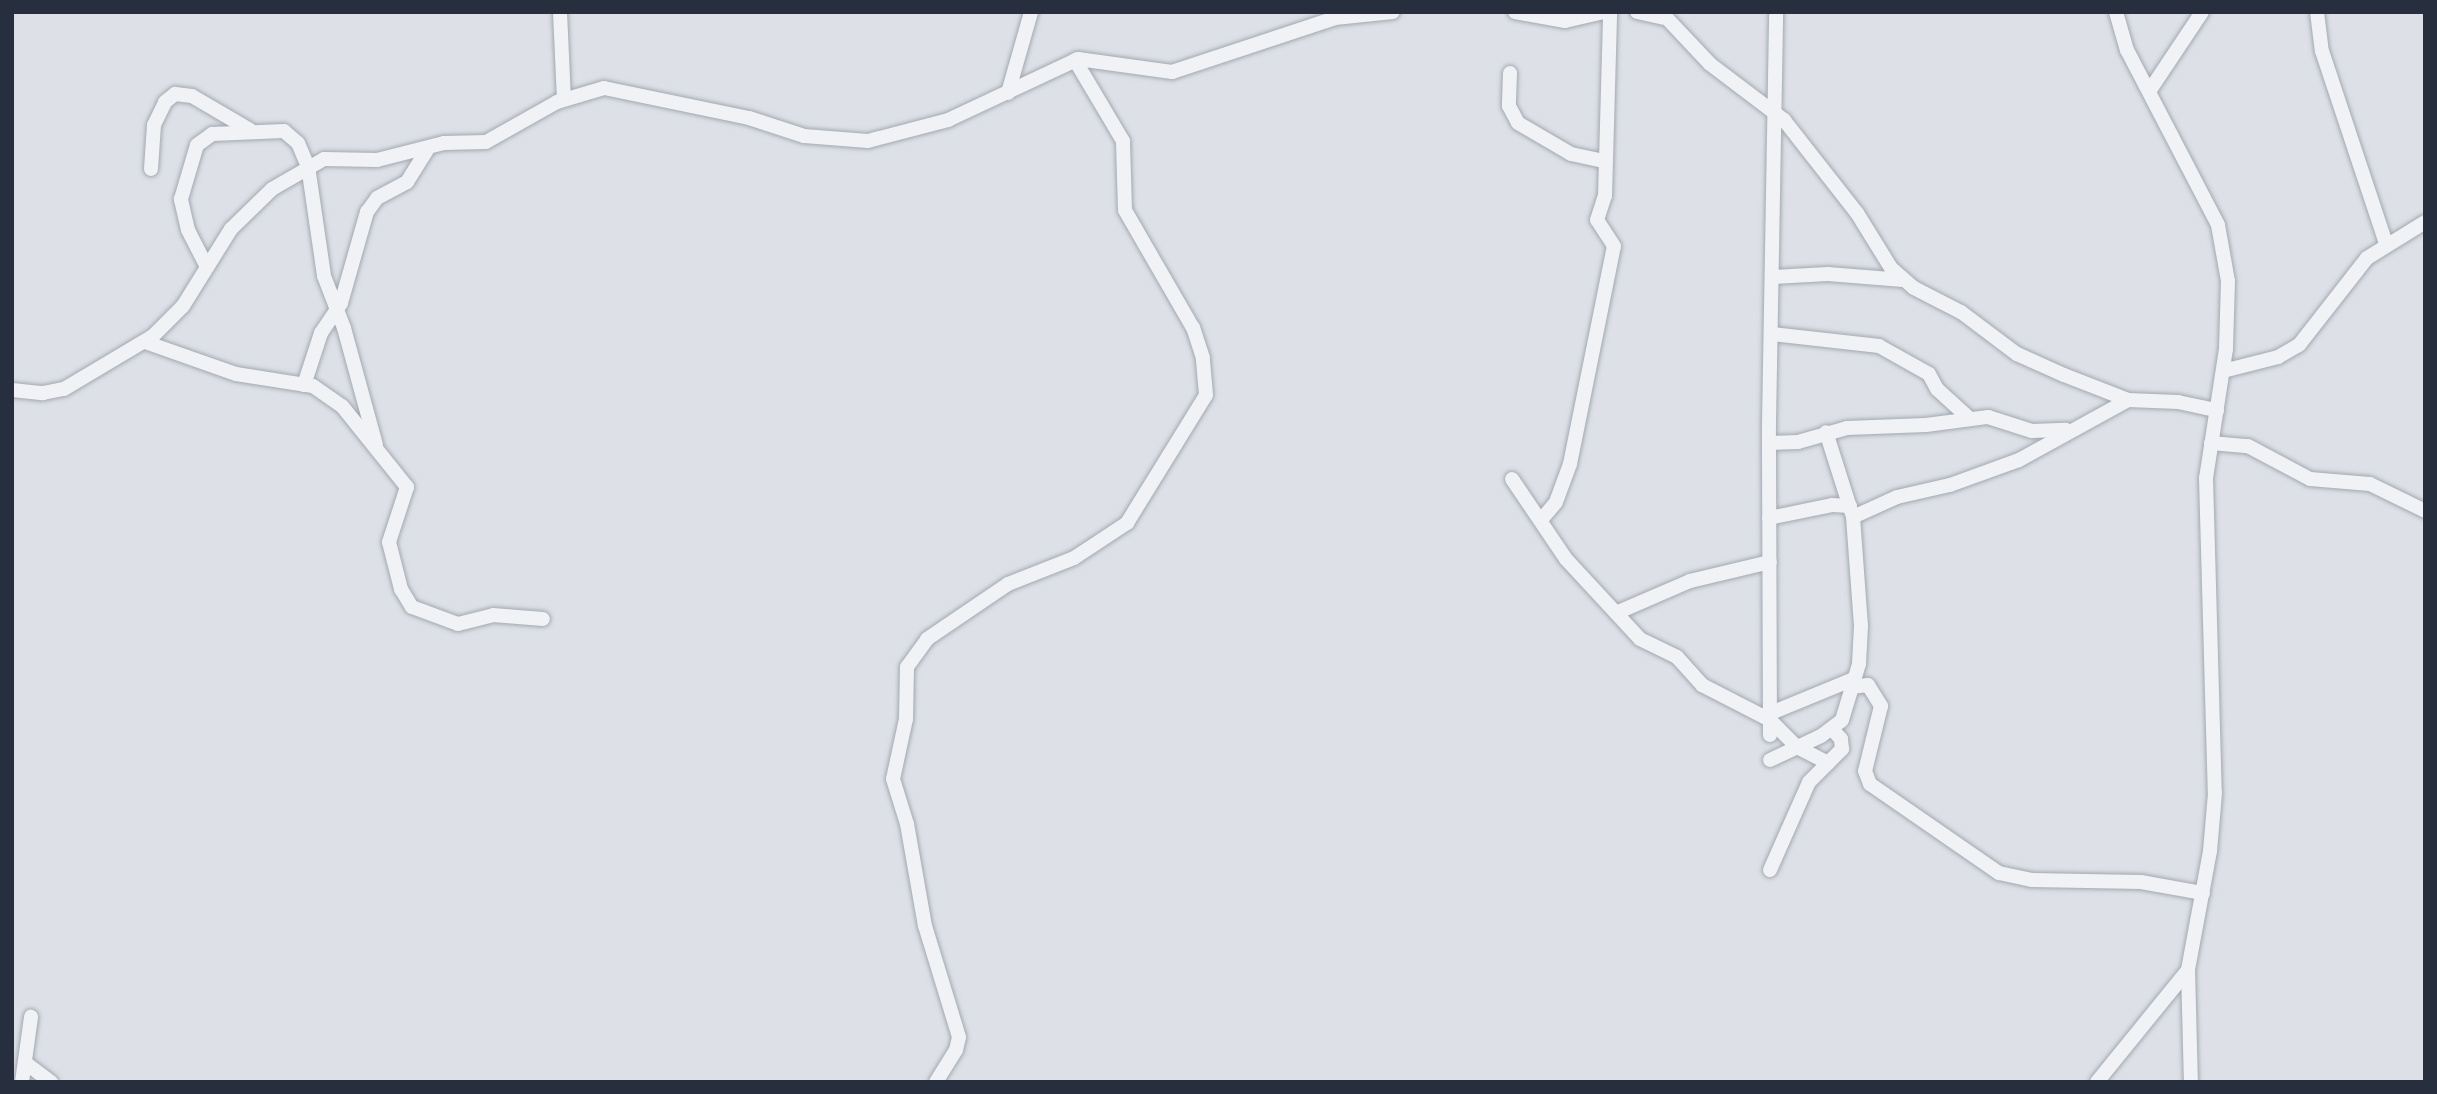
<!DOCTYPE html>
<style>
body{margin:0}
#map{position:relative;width:2437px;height:1094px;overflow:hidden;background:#dde1e7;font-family:Raleway,sans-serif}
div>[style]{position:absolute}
.roads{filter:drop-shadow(0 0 2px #a3a8b1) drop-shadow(0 0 2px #a3a8b1)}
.minor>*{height:14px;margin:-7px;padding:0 7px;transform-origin:7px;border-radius:7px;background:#f0f2f6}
span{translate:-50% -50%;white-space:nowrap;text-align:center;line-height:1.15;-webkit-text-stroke:6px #edf0f5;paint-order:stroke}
.frame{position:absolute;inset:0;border:14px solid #272f3e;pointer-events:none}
</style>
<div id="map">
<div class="roads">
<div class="minor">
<div style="left:560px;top:12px;width:87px;rotate:87.4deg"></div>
<div style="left:1515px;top:12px;width:51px;rotate:10.2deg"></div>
<div style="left:1565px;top:21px;width:39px;rotate:-13deg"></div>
<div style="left:1637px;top:12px;width:29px;rotate:12deg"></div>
<div style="left:1661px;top:12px;width:71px;rotate:46.7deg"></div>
<div style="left:1710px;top:64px;width:93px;rotate:37.1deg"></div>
<div style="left:1784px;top:120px;width:118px;rotate:51.9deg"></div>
<div style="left:1857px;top:213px;width:65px;rotate:58.3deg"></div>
<div style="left:1891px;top:268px;width:30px;rotate:41deg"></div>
<div style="left:1914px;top:288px;width:53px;rotate:27.1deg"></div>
<div style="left:1961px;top:312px;width:70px;rotate:36.9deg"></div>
<div style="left:2017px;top:354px;width:51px;rotate:24.1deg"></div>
<div style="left:2064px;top:375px;width:69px;rotate:21.3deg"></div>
<div style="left:2128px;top:400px;width:50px;rotate:2.3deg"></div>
<div style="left:2178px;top:402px;width:40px;rotate:12deg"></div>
<div style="left:2116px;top:12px;width:40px;rotate:74deg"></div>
<div style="left:2127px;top:50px;width:197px;rotate:62.5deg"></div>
<div style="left:2218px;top:225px;width:57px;rotate:79.9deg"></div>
<div style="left:2228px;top:281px;width:68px;rotate:91.7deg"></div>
<div style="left:2226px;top:349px;width:131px;rotate:98.8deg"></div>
<div style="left:2206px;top:478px;width:315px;rotate:88.4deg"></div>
<div style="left:2215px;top:793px;width:58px;rotate:94.9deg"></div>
<div style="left:2210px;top:851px;width:121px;rotate:100.5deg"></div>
<div style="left:2188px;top:970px;width:112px;rotate:88.5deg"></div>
<div style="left:2317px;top:12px;width:39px;rotate:83deg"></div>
<div style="left:2322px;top:51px;width:202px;rotate:71.6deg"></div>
<div style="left:1510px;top:73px;width:33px;rotate:92deg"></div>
<div style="left:1509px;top:106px;width:19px;rotate:62deg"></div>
<div style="left:1518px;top:123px;width:61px;rotate:30.3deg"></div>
<div style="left:1571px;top:154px;width:34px;rotate:12deg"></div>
<div style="left:2150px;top:90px;width:94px;rotate:-56.3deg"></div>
<div style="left:1008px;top:93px;width:84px;rotate:-74.1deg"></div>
<div style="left:151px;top:169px;width:44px;rotate:-86.1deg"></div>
<div style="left:154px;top:125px;width:25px;rotate:-64deg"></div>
<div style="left:165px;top:102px;width:13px;rotate:-39deg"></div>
<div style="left:175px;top:94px;width:17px;rotate:7deg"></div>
<div style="left:192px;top:96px;width:67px;rotate:30.4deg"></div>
<div style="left:207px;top:267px;width:42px;rotate:-117.2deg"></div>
<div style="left:188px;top:230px;width:32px;rotate:-103deg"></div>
<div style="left:181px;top:199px;width:56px;rotate:-73.5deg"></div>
<div style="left:197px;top:145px;width:19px;rotate:-36deg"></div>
<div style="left:212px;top:134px;width:72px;rotate:-2.4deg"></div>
<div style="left:284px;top:131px;width:18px;rotate:41deg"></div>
<div style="left:298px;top:143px;width:25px;rotate:67deg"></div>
<div style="left:308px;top:166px;width:111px;rotate:81.7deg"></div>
<div style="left:324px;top:276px;width:56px;rotate:69deg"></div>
<div style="left:344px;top:328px;width:121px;rotate:74.7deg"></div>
<div style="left:1773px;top:277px;width:55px;rotate:-3.1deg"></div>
<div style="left:1828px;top:274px;width:75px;rotate:4.6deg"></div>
<div style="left:1772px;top:334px;width:108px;rotate:6.4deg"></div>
<div style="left:1879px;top:346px;width:57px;rotate:29.2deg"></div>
<div style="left:1929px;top:374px;width:17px;rotate:62deg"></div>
<div style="left:1937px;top:389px;width:45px;rotate:42.3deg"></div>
<div style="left:145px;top:342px;width:96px;rotate:19.4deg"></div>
<div style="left:236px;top:374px;width:78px;rotate:8.9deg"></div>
<div style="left:313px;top:386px;width:35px;rotate:35deg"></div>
<div style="left:342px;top:406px;width:104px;rotate:51.3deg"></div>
<div style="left:407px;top:487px;width:58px;rotate:108.1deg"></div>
<div style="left:389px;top:542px;width:49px;rotate:75.7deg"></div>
<div style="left:401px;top:589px;width:21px;rotate:59deg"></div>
<div style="left:412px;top:607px;width:49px;rotate:20.3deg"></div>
<div style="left:458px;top:624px;width:36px;rotate:-14deg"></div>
<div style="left:493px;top:615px;width:50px;rotate:4.6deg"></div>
<div style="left:2223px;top:371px;width:57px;rotate:-14.3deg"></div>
<div style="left:2278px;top:357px;width:24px;rotate:-30deg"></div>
<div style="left:2299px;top:345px;width:110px;rotate:-52deg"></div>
<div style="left:2367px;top:258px;width:68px;rotate:-31.8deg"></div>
<div style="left:304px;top:385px;width:55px;rotate:-71.9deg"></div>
<div style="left:321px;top:333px;width:36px;rotate:-56deg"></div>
<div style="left:341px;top:303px;width:95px;rotate:-74.1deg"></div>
<div style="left:367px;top:212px;width:17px;rotate:-54deg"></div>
<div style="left:377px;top:198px;width:34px;rotate:-28deg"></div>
<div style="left:407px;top:182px;width:38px;rotate:-58deg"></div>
<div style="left:12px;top:390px;width:31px;rotate:6deg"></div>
<div style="left:43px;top:393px;width:21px;rotate:-11deg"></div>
<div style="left:64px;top:389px;width:104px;rotate:-30.8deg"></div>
<div style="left:153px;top:336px;width:42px;rotate:-45deg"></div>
<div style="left:183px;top:306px;width:91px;rotate:-58.1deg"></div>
<div style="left:231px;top:229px;width:57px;rotate:-44.3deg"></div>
<div style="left:272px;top:189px;width:60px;rotate:-30deg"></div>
<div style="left:324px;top:159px;width:53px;rotate:1.1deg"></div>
<div style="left:377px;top:160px;width:69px;rotate:-14.2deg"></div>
<div style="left:444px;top:143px;width:42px;rotate:-1.4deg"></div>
<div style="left:486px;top:142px;width:81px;rotate:-29.4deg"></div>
<div style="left:557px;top:102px;width:49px;rotate:-16.6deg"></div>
<div style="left:604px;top:88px;width:148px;rotate:11.7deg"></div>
<div style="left:749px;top:118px;width:58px;rotate:18.1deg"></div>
<div style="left:804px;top:136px;width:64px;rotate:4.5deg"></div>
<div style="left:868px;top:141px;width:83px;rotate:-14.7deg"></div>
<div style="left:948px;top:120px;width:144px;rotate:-25.1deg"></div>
<div style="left:1078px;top:59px;width:95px;rotate:7.9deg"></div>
<div style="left:1172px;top:72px;width:172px;rotate:-18.3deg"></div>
<div style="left:1335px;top:18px;width:58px;rotate:-5.9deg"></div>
<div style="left:1769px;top:443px;width:29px;rotate:-2deg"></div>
<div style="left:1798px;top:442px;width:51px;rotate:-15.9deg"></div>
<div style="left:1847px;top:428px;width:79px;rotate:-2.2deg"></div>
<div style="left:1926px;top:425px;width:63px;rotate:-7.4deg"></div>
<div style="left:1988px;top:417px;width:46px;rotate:17.7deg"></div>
<div style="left:2032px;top:431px;width:34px;rotate:-2deg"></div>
<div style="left:2211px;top:443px;width:37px;rotate:5deg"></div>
<div style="left:2248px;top:446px;width:70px;rotate:28deg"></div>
<div style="left:2310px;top:479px;width:60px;rotate:4.8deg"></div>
<div style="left:2370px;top:484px;width:61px;rotate:26.1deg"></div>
<div style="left:1512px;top:479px;width:97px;rotate:56deg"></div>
<div style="left:1566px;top:559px;width:109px;rotate:47.2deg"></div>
<div style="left:1640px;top:639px;width:41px;rotate:25.9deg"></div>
<div style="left:1677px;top:657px;width:38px;rotate:48deg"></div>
<div style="left:1702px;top:685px;width:76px;rotate:27.2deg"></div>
<div style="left:1770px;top:720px;width:38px;rotate:45deg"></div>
<div style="left:1797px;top:747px;width:35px;rotate:27deg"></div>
<div style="left:1853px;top:517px;width:48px;rotate:-24.4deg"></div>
<div style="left:1897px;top:497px;width:54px;rotate:-12.8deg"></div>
<div style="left:1950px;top:485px;width:73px;rotate:-19.9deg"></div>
<div style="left:2019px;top:460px;width:124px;rotate:-28.8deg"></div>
<div style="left:1769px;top:518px;width:64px;rotate:-11.7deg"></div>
<div style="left:1832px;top:505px;width:18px;rotate:3deg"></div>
<div style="left:1541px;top:520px;width:23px;rotate:-50deg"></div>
<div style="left:1556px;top:502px;width:40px;rotate:-69.8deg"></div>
<div style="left:1570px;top:464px;width:222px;rotate:-78.6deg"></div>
<div style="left:1614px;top:246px;width:31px;rotate:-123deg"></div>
<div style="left:1597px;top:220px;width:25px;rotate:-72deg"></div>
<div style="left:1605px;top:196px;width:184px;rotate:-88.4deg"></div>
<div style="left:1616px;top:613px;width:81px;rotate:-23.4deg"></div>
<div style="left:1690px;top:581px;width:82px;rotate:-13.4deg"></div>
<div style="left:1851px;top:687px;width:17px;rotate:-7deg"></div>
<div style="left:1868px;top:685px;width:25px;rotate:58deg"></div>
<div style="left:1881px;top:706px;width:67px;rotate:103.8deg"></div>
<div style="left:1865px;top:771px;width:14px;rotate:69deg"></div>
<div style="left:1870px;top:784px;width:157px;rotate:34.6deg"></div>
<div style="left:1999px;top:873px;width:34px;rotate:12deg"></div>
<div style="left:2032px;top:880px;width:109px;rotate:1.1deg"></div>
<div style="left:2141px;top:882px;width:63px;rotate:10.1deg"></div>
<div style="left:1771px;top:713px;width:90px;rotate:-22.3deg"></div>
<div style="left:1770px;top:735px;width:312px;rotate:-90.2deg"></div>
<div style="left:1769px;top:423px;width:411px;rotate:-89deg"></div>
<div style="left:1770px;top:760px;width:56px;rotate:-25.2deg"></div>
<div style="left:1821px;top:736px;width:26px;rotate:-37deg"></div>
<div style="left:1842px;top:720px;width:59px;rotate:-73.1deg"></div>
<div style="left:1859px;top:664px;width:38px;rotate:-87deg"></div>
<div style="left:1861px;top:626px;width:109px;rotate:-94.2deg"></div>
<div style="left:1853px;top:517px;width:89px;rotate:-107.6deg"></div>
<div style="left:1770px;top:870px;width:96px;rotate:-66.1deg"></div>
<div style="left:1809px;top:782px;width:47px;rotate:-45deg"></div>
<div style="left:1842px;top:749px;width:10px;rotate:-96deg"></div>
<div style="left:1841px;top:739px;width:13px;rotate:-132deg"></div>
<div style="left:27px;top:1064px;width:30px;rotate:37deg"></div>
<div style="left:22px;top:1082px;width:66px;rotate:-82.1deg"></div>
<div style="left:936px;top:1082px;width:38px;rotate:-58deg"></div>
<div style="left:956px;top:1050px;width:13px;rotate:-77deg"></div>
<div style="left:959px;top:1037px;width:116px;rotate:-107deg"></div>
<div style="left:925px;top:926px;width:104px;rotate:-100deg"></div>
<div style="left:907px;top:824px;width:47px;rotate:-107.3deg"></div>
<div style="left:893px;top:779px;width:61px;rotate:-77.8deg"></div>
<div style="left:906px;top:719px;width:52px;rotate:-88.9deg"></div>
<div style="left:907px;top:667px;width:34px;rotate:-54deg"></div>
<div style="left:927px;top:639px;width:98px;rotate:-34.2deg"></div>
<div style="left:1008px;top:584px;width:71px;rotate:-21.5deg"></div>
<div style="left:1074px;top:558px;width:64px;rotate:-33.4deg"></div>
<div style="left:1127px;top:523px;width:150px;rotate:-58.3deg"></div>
<div style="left:1206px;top:395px;width:37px;rotate:-95deg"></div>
<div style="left:1203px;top:358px;width:32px;rotate:-108deg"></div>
<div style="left:1193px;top:328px;width:136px;rotate:-120deg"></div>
<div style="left:1125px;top:210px;width:69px;rotate:-91.7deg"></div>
<div style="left:1123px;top:141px;width:94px;rotate:-120.7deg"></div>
<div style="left:2097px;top:1082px;width:144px;rotate:-50.9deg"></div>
</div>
</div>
<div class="frame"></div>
</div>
